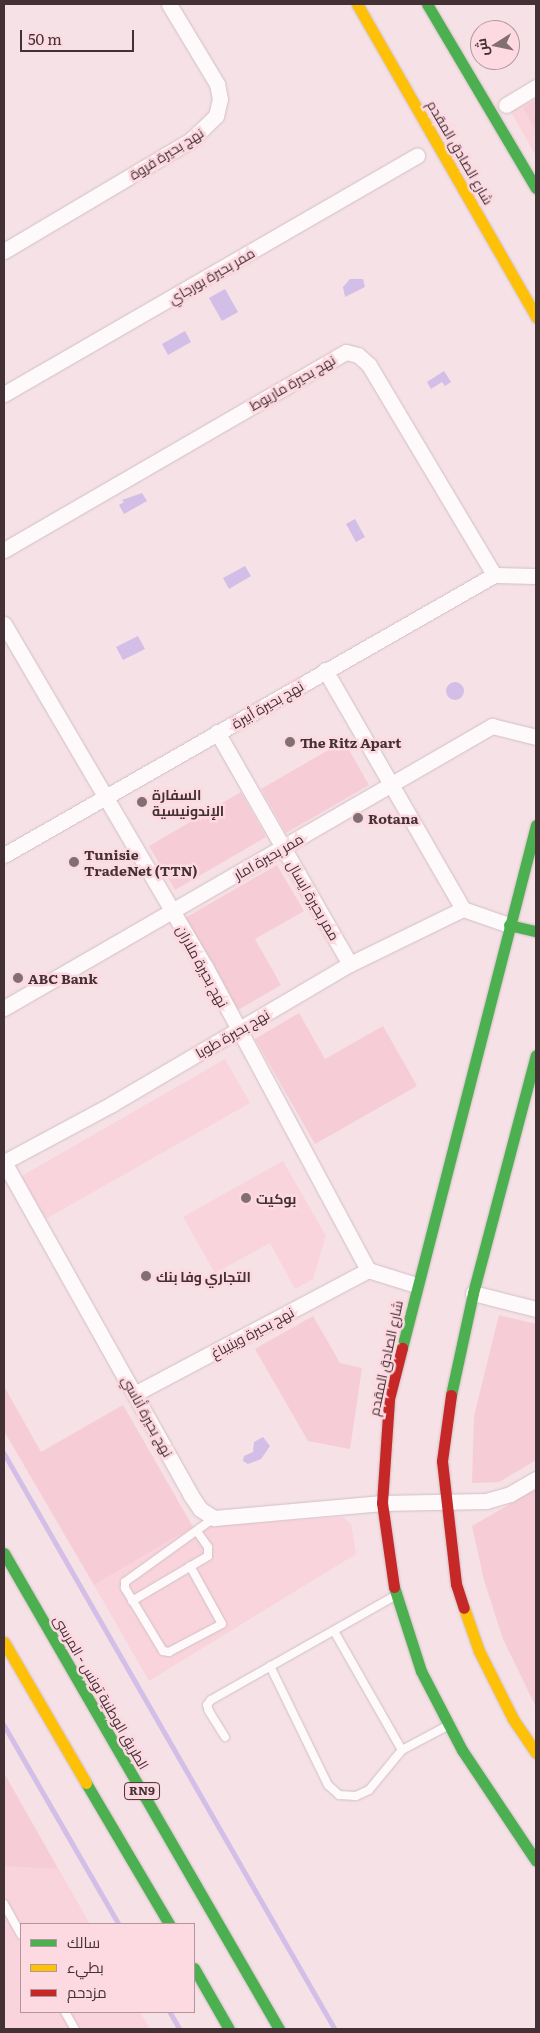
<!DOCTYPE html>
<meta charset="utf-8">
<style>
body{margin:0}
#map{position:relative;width:540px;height:2033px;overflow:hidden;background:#f5e1e6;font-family:Literata,Cairo,serif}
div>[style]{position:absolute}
.built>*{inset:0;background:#fad4dd}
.green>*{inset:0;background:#f6ccd7}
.water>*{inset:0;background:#d3bee7}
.round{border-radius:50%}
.stream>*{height:4.5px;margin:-2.25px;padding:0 2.25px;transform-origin:2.25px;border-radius:2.25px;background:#d3bee7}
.roads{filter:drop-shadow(0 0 1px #d1c0c4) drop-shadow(0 0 1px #d1c0c4)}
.lane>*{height:8px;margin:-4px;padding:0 4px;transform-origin:4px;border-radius:4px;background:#fefafb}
.street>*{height:15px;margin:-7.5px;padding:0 7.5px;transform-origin:7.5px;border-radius:7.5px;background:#fefafb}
.fast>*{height:11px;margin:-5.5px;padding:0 5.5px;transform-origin:5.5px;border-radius:5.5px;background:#4caf50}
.slow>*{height:11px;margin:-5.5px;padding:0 5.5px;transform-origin:5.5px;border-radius:5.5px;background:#ffc107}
.jam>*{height:11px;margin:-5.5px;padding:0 5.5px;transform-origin:5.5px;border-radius:5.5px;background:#c62828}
.dots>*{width:14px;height:14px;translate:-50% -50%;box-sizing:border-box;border:2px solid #fdd9e1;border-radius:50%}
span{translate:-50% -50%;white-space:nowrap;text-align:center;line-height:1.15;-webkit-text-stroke:5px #fdd9e1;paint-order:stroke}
.shield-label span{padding:1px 4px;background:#fdd9e1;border:1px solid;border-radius:4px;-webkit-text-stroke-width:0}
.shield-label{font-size:12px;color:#433136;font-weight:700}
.street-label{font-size:14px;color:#433136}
.poi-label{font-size:14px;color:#433136;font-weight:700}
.left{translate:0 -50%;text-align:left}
.frame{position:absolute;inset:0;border:5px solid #433136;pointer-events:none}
.legend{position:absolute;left:20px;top:1923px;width:175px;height:90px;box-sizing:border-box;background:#fdd9e1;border:1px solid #b3969d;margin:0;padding:6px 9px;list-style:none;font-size:15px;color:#433136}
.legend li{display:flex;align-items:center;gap:10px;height:25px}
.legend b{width:25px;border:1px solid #b3969d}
.north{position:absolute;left:470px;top:20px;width:50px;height:50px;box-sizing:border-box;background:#fdd9e1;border:1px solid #b3969d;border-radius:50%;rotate:260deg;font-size:14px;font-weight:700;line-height:20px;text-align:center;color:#433136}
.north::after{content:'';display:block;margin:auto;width:18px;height:22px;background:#816f74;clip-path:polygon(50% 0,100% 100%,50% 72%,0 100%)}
.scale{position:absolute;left:20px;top:30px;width:114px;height:22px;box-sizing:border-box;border:2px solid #433136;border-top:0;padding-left:6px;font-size:15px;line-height:18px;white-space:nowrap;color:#433136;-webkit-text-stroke:4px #fdd9e1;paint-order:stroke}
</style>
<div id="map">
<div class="built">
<div style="clip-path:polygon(536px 98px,536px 156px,511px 112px)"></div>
<div style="clip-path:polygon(225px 1059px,250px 1103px,44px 1220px,20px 1177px)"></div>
<div style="clip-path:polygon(283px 1161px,326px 1236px,313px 1279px,295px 1289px,270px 1243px,215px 1273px,183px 1217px)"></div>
<div style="clip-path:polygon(343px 1517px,351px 1524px,356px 1554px,149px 1681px,94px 1585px,193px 1527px)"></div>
<div style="clip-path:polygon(4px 1773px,90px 1924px,21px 1924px,21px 2012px,140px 2012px,150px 2029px,4px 2029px)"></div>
</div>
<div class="green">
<div style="clip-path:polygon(536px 100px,536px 132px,523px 108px)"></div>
<div style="clip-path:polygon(344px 741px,369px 785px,286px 833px,261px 789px)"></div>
<div style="clip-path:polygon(241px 792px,266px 837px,175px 890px,149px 846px)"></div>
<div style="clip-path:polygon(277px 865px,304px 911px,255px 939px,281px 985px,238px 1010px,185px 918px)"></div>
<div style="clip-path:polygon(299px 1013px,325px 1059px,383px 1026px,417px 1086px,315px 1144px,255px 1039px)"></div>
<div style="clip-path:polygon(499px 1315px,536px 1324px,536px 1460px,499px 1482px,472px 1483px,474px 1416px)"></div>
<div style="clip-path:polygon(313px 1316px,340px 1363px,362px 1368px,350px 1449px,308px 1441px,255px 1349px)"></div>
<div style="clip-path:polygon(4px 1386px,41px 1452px,123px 1405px,193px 1527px,94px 1585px,4px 1431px)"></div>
<div style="clip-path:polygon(536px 1489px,536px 1707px,503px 1639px,484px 1580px,472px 1526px)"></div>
<div style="clip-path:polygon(4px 1773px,58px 1869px,4px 1866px)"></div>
</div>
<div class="water">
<div style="clip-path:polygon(350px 279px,363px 279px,365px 287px,345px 297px,343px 287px)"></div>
<div style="clip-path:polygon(225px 289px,238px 312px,222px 321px,209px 298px)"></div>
<div style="clip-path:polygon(185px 331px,191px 342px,168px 355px,162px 344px)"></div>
<div style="clip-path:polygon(444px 371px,451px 382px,445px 386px,442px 382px,431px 389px,427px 382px)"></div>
<div style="clip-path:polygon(142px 493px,147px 501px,124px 514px,119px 505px,124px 502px,122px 500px)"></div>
<div style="clip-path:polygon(355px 519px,365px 537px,356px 542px,346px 524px)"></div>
<div style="clip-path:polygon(245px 566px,251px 576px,229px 589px,223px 578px)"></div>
<div style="clip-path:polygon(138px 636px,145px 649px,123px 660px,116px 647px)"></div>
<div class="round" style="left:446px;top:682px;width:18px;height:18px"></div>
<div style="clip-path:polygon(263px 1437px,270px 1446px,261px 1459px,248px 1464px,243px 1461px,244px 1456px,253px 1452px,254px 1442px)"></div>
</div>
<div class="stream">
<div style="left:4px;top:1453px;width:664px;rotate:60.12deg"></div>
<div style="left:4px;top:1725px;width:230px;rotate:60deg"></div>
<div style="left:170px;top:2012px;width:20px;rotate:60deg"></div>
</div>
<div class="roads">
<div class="lane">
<div style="left:190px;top:1566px;width:66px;rotate:61.1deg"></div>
<div style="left:222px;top:1624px;width:60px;rotate:152.2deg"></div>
<div style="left:169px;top:1652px;width:6px;rotate:-171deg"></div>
<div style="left:163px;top:1651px;width:74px;rotate:-121.1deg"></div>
<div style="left:125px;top:1588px;width:6px;rotate:-90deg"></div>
<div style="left:125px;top:1582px;width:110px;rotate:-35.7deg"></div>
<div style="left:132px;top:1601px;width:88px;rotate:-30.6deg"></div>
<div style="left:208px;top:1556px;width:9px;rotate:-90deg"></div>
<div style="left:208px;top:1547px;width:19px;rotate:-125deg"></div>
<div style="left:334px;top:1631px;width:137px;rotate:60.3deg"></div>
<div style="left:270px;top:1666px;width:132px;rotate:64deg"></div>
<div style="left:328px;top:1785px;width:15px;rotate:42deg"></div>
<div style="left:339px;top:1795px;width:17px;rotate:3deg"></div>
<div style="left:356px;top:1796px;width:14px;rotate:-25deg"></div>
<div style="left:369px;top:1790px;width:52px;rotate:-50.5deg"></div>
<div style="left:402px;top:1750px;width:53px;rotate:-28deg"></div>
<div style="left:225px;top:1737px;width:31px;rotate:-122deg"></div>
<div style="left:209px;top:1711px;width:6px;rotate:-108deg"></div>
<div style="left:207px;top:1705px;width:6px;rotate:-51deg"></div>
<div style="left:211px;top:1700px;width:209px;rotate:-29.5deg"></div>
<div style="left:4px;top:1904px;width:35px;rotate:61deg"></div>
<div style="left:65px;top:2012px;width:20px;rotate:60deg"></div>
</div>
<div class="street">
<div style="left:506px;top:105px;width:35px;rotate:-31deg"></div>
<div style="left:4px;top:251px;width:217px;rotate:-30.7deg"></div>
<div style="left:191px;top:140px;width:35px;rotate:-44deg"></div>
<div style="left:216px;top:116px;width:17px;rotate:-77deg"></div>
<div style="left:220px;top:99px;width:15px;rotate:-101deg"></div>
<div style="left:217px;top:84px;width:93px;rotate:-121deg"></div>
<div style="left:4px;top:394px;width:477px;rotate:-30deg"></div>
<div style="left:4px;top:550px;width:395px;rotate:-30.1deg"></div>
<div style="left:346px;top:352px;width:12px;rotate:14deg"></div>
<div style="left:358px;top:355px;width:15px;rotate:42deg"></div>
<div style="left:369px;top:365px;width:244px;rotate:59.2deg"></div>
<div style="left:4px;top:624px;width:397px;rotate:59.6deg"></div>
<div style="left:205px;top:966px;width:345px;rotate:61.8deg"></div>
<div style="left:368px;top:1270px;width:50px;rotate:17.4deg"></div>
<div style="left:217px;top:732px;width:267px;rotate:60.2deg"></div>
<div style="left:4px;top:855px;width:564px;rotate:-29.74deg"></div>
<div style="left:494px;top:575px;width:42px;rotate:1.4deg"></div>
<div style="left:463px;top:909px;width:49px;rotate:19.2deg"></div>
<div style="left:4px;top:1008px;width:564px;rotate:-30.02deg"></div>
<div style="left:492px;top:726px;width:45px;rotate:14deg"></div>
<div style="left:4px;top:1162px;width:123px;rotate:-28.2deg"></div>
<div style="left:112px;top:1104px;width:276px;rotate:-30.5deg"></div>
<div style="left:350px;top:964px;width:126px;rotate:-26deg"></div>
<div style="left:463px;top:909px;width:276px;rotate:-120deg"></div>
<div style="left:4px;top:1162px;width:381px;rotate:60.7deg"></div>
<div style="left:190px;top:1494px;width:18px;rotate:56deg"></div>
<div style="left:200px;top:1509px;width:17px;rotate:33deg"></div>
<div style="left:214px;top:1518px;width:169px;rotate:-5.1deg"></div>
<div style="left:382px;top:1503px;width:104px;rotate:-1.1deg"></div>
<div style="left:486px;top:1501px;width:25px;rotate:-16deg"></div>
<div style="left:510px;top:1494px;width:30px;rotate:-30deg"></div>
<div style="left:473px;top:1293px;width:65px;rotate:14.3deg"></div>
<div style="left:136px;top:1393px;width:263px;rotate:-27.9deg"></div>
</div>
<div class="fast">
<div style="left:427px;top:4px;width:214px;rotate:59.4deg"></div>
<div style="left:509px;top:925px;width:28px;rotate:13deg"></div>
<div style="left:402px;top:1348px;width:540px;rotate:-75.63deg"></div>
<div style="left:451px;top:1395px;width:104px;rotate:-77.8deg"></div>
<div style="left:473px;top:1293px;width:246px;rotate:-75.2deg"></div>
<div style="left:4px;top:1553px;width:550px;rotate:59.98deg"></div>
<div style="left:394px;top:1587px;width:88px;rotate:72.2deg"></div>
<div style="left:421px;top:1671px;width:89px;rotate:62.6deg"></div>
<div style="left:462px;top:1750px;width:133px;rotate:56.3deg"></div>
<div style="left:86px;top:1783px;width:164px;rotate:59.5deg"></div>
<div style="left:194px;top:1968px;width:70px;rotate:60.2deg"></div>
</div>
<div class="slow">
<div style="left:357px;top:4px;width:361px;rotate:60.2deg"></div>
<div style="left:464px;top:1608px;width:46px;rotate:70.8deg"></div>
<div style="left:479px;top:1651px;width:76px;rotate:63.4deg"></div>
<div style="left:513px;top:1719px;width:41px;rotate:55.9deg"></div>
<div style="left:4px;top:1642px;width:163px;rotate:59.8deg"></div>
</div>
<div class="jam">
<div style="left:451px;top:1395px;width:67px;rotate:97.8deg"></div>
<div style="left:442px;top:1461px;width:124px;rotate:83.5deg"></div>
<div style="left:456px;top:1584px;width:25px;rotate:72deg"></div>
<div style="left:394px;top:1587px;width:85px;rotate:-98.1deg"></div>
<div style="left:382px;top:1503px;width:104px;rotate:-86.1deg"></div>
<div style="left:389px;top:1399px;width:53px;rotate:-75.7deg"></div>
</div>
</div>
<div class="dots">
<div style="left:290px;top:742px;background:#816f74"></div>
<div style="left:142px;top:802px;background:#816f74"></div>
<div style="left:358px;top:818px;background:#816f74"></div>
<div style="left:74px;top:862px;background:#816f74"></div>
<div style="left:18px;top:978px;background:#816f74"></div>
<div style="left:246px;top:1198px;background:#816f74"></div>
<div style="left:146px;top:1276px;background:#816f74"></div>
</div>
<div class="shield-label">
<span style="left:142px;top:1791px">RN9</span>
</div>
<div class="street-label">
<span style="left:461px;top:152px;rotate:60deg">شارع الصادق المقدم</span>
<span style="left:166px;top:153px;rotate:-32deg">نهج بحيرة فروة</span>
<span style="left:211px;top:275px;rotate:-30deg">ممر بحيرة بورجاي</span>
<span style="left:292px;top:382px;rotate:-30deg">نهج بحيرة ماريوط</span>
<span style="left:267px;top:704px;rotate:-30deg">نهج بحيرة أبيرة</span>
<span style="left:268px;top:856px;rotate:-30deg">ممر بحيرة امار</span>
<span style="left:314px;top:900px;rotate:60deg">ممر بحيرة ايسال</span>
<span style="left:203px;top:966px;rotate:61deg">نهج بحيرة ملاران</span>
<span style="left:232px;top:1033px;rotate:-30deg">نهج بحيرة طوبا</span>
<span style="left:252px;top:1332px;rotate:-28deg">نهج بحيرة وينيباغ</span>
<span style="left:385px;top:1358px;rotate:-78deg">شارع الصادق المقدم</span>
<span style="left:148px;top:1416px;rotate:61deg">نهج بحيرة أناسي</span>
<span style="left:102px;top:1692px;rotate:60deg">الطريق الوطنية تونس - المرسى</span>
</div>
<div class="poi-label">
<span class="left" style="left:300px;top:742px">The Ritz Apart</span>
<span class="left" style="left:152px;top:802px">السفارة<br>الإندونيسية</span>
<span class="left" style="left:368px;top:818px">Rotana</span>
<span class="left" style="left:84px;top:862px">Tunisie<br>TradeNet (TTN)</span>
<span class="left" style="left:28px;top:978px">ABC Bank</span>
<span class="left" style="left:256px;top:1198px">بوكيت</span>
<span class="left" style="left:156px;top:1276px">التجاري وفا بنك</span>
</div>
<div class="frame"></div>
<ul class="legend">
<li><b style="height:6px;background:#4caf50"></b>سالك</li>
<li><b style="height:6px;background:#ffc107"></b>بطيء</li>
<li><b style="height:6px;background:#c62828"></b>مزدحم</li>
</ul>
<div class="north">ش</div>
<div class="scale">50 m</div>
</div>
